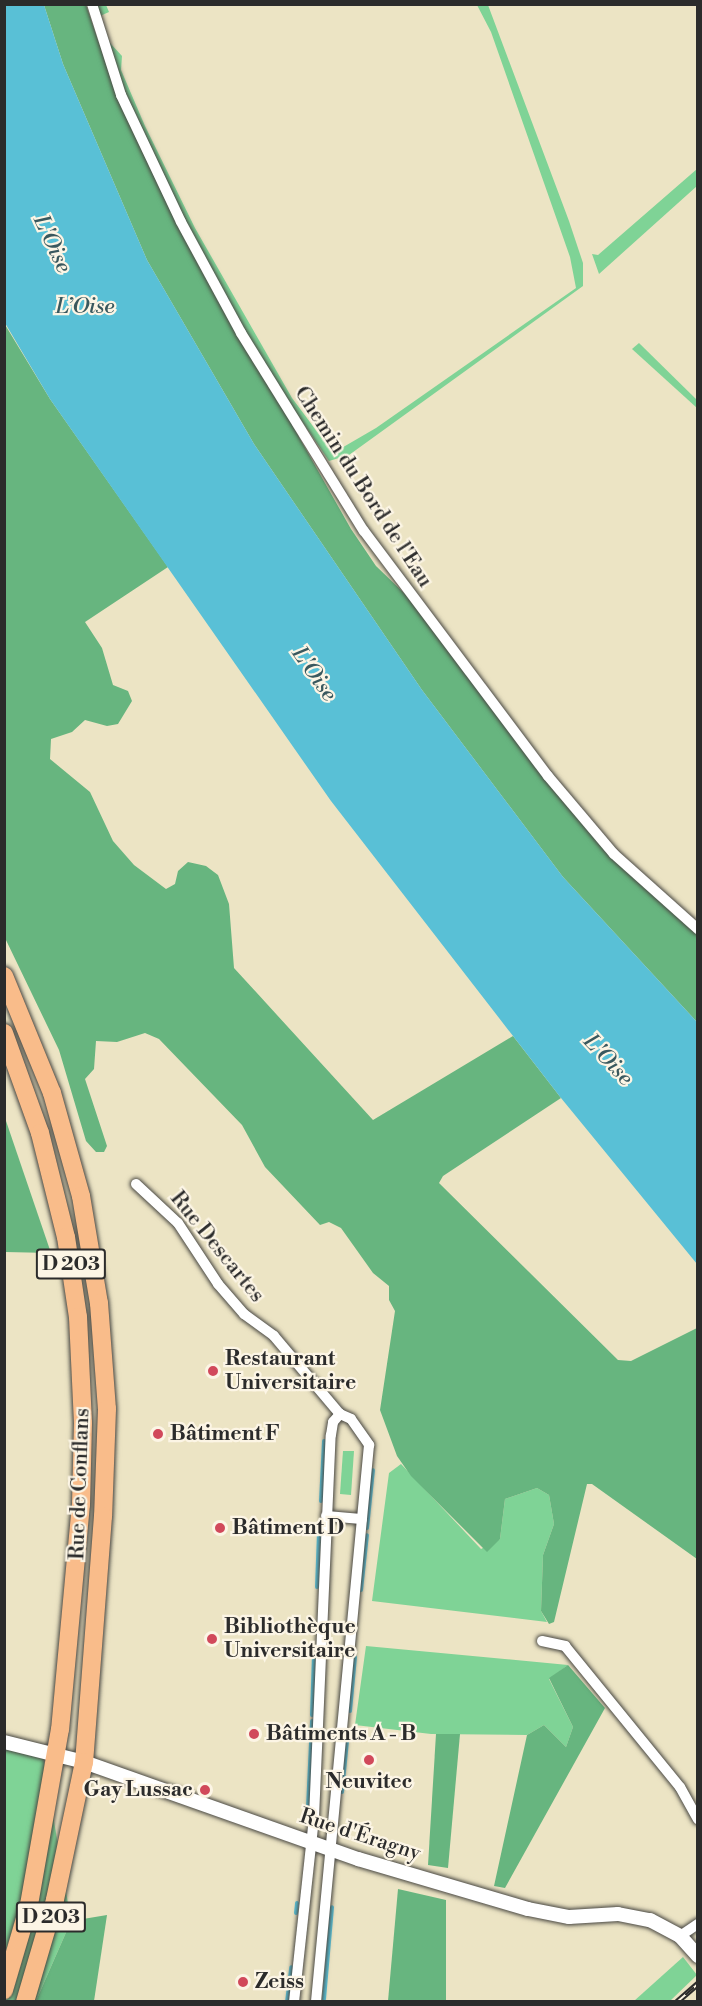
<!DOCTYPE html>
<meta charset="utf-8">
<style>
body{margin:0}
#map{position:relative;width:702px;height:2006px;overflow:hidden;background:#ece4c4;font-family:"Libre Bodoni",serif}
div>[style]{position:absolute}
.green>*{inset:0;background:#7fd396}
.forest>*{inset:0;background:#67b57f}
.water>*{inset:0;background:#59c0d6}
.stream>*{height:4px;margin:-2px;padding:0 2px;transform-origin:2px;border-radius:2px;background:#59c0d6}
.roads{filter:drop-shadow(0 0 2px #484742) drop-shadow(0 0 2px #484742)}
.minor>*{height:10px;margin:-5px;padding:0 5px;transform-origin:5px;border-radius:5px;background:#fff}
.tertiary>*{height:14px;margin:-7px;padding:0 7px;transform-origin:7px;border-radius:7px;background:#fff}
.primary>*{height:18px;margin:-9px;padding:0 9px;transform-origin:9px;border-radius:9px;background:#f9bc8a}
.rail>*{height:6px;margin-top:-3px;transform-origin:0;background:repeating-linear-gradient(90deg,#fcf5e5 0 11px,#2b2b2b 0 22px);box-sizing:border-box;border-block:2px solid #2b2b2b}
.dots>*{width:16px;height:16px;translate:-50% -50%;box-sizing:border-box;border:3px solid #fcf5e5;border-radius:50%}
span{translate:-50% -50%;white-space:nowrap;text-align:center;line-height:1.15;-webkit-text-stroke:4.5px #fcf5e5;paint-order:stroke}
.shield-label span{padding:2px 4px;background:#fcf5e5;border:2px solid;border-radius:4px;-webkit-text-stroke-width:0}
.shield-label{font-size:20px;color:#2b2b2b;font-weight:700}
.street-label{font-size:21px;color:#2b2b2b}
.poi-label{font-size:21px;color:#2b2b2b;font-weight:700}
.left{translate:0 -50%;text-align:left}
.right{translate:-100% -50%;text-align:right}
.water-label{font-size:22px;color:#39585e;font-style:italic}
.frame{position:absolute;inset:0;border:6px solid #2b2b2b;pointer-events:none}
</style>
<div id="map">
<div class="green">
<div style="clip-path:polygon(95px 5px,106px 5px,109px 12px,100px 16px,110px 43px,122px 56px,121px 70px,145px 126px,195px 228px,292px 398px,333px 453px,376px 428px,576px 288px,570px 257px,491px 32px,477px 5px,488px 5px,569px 221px,583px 263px,583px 286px,349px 455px,329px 461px,268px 371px,192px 237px,122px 88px)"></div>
<div style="clip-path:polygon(697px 169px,697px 186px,599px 274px,592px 254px,598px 255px)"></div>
<div style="clip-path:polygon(639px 343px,697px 400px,697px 408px,632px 349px)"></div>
<div style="clip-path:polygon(343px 1451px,354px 1451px,351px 1495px,340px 1494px)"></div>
<div style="clip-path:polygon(401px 1464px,481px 1549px,500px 1539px,505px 1499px,537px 1488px,549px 1495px,554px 1524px,543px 1555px,541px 1611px,547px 1622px,372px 1601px,389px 1473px)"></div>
<div style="clip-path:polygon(366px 1646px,568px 1665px,549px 1679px,573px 1727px,566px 1747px,544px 1725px,527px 1735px,431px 1734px,355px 1725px)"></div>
<div style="clip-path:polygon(4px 1735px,41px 1745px,71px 1921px,36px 2001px,5px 2001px)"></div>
<div style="clip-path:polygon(683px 1957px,697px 1975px,670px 2001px,634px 2001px)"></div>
</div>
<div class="forest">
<div style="clip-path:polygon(44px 5px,86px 5px,115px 90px,209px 278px,351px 529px,376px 566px,405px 594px,544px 776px,697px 934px,697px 1022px,563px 877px,422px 690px,254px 444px,147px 260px,63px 64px)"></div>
<div style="clip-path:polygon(4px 323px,50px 399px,168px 567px,85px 622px,102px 648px,113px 685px,128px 691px,132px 701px,118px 724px,107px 726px,85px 720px,72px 732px,51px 739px,50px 759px,90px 792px,113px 841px,134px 865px,166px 889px,175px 884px,178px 871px,188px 862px,206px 866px,218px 875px,229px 904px,234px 968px,373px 1120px,513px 1036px,561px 1098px,443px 1176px,439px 1183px,618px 1360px,631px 1361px,697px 1328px,697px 1559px,592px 1484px,587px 1484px,554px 1622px,549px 1624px,541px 1611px,543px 1555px,554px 1524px,549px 1495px,537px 1488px,505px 1499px,500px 1539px,487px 1552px,411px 1476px,397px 1456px,380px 1410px,395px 1311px,389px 1300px,389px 1286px,373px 1273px,341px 1228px,329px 1222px,320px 1225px,265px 1167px,242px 1125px,159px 1039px,145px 1033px,117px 1042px,96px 1041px,94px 1069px,85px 1079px,107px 1146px,104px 1152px,96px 1152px,86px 1141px,59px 1050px,5px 938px)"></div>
<div style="clip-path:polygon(4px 1118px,5px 1118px,51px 1253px,5px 1252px)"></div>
<div style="clip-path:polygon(568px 1665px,605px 1708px,505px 1888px,494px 1886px,527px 1735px,544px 1725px,566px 1747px,573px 1727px,549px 1678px)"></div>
<div style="clip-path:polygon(436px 1734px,460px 1734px,448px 1868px,428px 1865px)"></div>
<div style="clip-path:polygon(398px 1889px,446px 1900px,446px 2001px,388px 2001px)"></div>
<div style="clip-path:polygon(107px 1915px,94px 2001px,36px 2001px,71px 1921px)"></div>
</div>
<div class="water">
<div style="clip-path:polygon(4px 5px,44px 5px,63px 64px,147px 260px,254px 444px,422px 690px,563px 877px,697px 1022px,697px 1264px,561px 1098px,331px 801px,50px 399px,5px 323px)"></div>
</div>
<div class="stream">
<div style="left:321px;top:1501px;width:60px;rotate:-87.1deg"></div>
<div style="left:367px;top:1528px;width:58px;rotate:-84.1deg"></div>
<div style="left:317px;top:1587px;width:55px;rotate:-87.9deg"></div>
<div style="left:361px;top:1590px;width:55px;rotate:-83.8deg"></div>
<div style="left:350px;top:1711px;width:54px;rotate:-84.7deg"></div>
<div style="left:312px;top:1715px;width:61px;rotate:-88.1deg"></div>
<div style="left:342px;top:1792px;width:61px;rotate:-84.4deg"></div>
<div style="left:308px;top:1807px;width:86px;rotate:-87.3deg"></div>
<div style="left:296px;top:1913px;width:10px;rotate:-84deg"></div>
<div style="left:324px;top:1999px;width:92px;rotate:-85deg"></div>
<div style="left:287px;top:2002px;width:35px;rotate:-83deg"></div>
</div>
<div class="roads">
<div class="minor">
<div style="left:92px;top:4px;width:96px;rotate:72.3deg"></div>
<div style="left:121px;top:95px;width:140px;rotate:64.7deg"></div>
<div style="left:181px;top:222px;width:126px;rotate:61.6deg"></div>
<div style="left:241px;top:333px;width:233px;rotate:58.2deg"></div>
<div style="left:364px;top:531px;width:306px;rotate:53.1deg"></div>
<div style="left:548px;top:776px;width:102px;rotate:49.8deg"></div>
<div style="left:614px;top:854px;width:113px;rotate:41.8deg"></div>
<div style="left:136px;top:1184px;width:57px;rotate:42.9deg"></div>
<div style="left:178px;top:1223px;width:73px;rotate:56.7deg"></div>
<div style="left:218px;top:1284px;width:40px;rotate:49deg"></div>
<div style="left:244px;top:1314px;width:37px;rotate:36deg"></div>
<div style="left:274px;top:1336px;width:102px;rotate:49.8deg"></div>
<div style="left:326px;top:1516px;width:36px;rotate:5deg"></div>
<div style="left:542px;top:1641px;width:24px;rotate:12deg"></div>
<div style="left:565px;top:1646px;width:182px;rotate:50.8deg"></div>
<div style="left:680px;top:1787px;width:37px;rotate:61deg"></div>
<div style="left:680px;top:1936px;width:22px;rotate:-34deg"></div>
<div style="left:294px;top:2002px;width:186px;rotate:-83.8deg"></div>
<div style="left:314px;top:1817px;width:382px;rotate:-87.5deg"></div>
<div style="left:331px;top:1435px;width:13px;rotate:-81deg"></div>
<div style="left:333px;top:1422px;width:11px;rotate:-49deg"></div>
<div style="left:340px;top:1414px;width:12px;rotate:24deg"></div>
<div style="left:351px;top:1419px;width:32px;rotate:55deg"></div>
<div style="left:369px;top:1445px;width:560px;rotate:95.44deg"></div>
</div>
<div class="tertiary">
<div style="left:4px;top:1742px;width:82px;rotate:14deg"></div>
<div style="left:84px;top:1762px;width:291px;rotate:19.5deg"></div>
<div style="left:358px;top:1859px;width:177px;rotate:16.4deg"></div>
<div style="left:528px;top:1909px;width:42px;rotate:11deg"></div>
<div style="left:569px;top:1917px;width:49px;rotate:-3.5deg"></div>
<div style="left:618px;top:1914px;width:33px;rotate:11deg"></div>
<div style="left:650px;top:1920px;width:34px;rotate:28deg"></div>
<div style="left:680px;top:1936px;width:27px;rotate:48deg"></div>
</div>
<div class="primary">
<div style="left:4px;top:976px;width:126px;rotate:67.7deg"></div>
<div style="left:52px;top:1093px;width:107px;rotate:74.3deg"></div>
<div style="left:81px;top:1196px;width:109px;rotate:80.5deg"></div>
<div style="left:99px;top:1303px;width:106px;rotate:85.7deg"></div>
<div style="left:107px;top:1409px;width:107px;rotate:92.1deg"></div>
<div style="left:103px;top:1516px;width:247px;rotate:94.4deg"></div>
<div style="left:84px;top:1762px;width:141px;rotate:101.9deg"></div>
<div style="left:55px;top:1900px;width:106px;rotate:106.4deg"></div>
<div style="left:4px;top:1033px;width:106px;rotate:70.2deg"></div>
<div style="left:40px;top:1133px;width:107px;rotate:76deg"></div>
<div style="left:66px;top:1237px;width:81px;rotate:81.5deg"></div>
<div style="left:78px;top:1317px;width:106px;rotate:87.3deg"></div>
<div style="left:83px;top:1423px;width:81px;rotate:91.4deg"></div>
<div style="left:81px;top:1504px;width:226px;rotate:95.3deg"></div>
<div style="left:60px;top:1729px;width:179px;rotate:100deg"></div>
<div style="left:29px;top:1905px;width:89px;rotate:106.4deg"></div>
</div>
</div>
<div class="rail">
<div style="left:677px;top:2002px;width:28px;rotate:-41deg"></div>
</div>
<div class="dots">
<div style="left:213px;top:1371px;background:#d1495b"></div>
<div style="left:158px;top:1434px;background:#d1495b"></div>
<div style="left:220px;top:1528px;background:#d1495b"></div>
<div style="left:212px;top:1639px;background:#d1495b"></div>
<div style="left:254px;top:1734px;background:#d1495b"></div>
<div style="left:369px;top:1760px;background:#d1495b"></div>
<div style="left:205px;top:1790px;background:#d1495b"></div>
<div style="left:243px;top:1982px;background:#d1495b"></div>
</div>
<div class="shield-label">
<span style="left:71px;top:1264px">D 203</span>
<span style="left:51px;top:1917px">D 203</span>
</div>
<div class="street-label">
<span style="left:363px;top:487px;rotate:57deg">Chemin du Bord de l'Eau</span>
<span style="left:217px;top:1247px;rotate:51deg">Rue Descartes</span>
<span style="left:80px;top:1484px;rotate:-88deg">Rue de Conflans</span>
<span style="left:360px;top:1835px;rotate:18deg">Rue d'Éragny</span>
</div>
<div class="poi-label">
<span class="left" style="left:225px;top:1371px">Restaurant<br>Universitaire</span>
<span class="left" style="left:170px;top:1434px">Bâtiment F</span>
<span class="left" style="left:232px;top:1528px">Bâtiment D</span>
<span class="left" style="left:224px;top:1639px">Bibliothèque<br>Universitaire</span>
<span class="left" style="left:266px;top:1734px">Bâtiments A - B</span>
<span style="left:369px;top:1782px">Neuvitec</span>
<span class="right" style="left:193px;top:1790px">Gay Lussac</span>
<span class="left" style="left:255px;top:1982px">Zeiss</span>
</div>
<div class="water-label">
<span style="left:52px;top:244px;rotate:65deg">L'Oise</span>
<span style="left:85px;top:307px">L’Oise</span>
<span style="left:314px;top:674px;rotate:55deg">L'Oise</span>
<span style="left:608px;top:1060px;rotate:47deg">L'Oise</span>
</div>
<div class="frame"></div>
</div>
